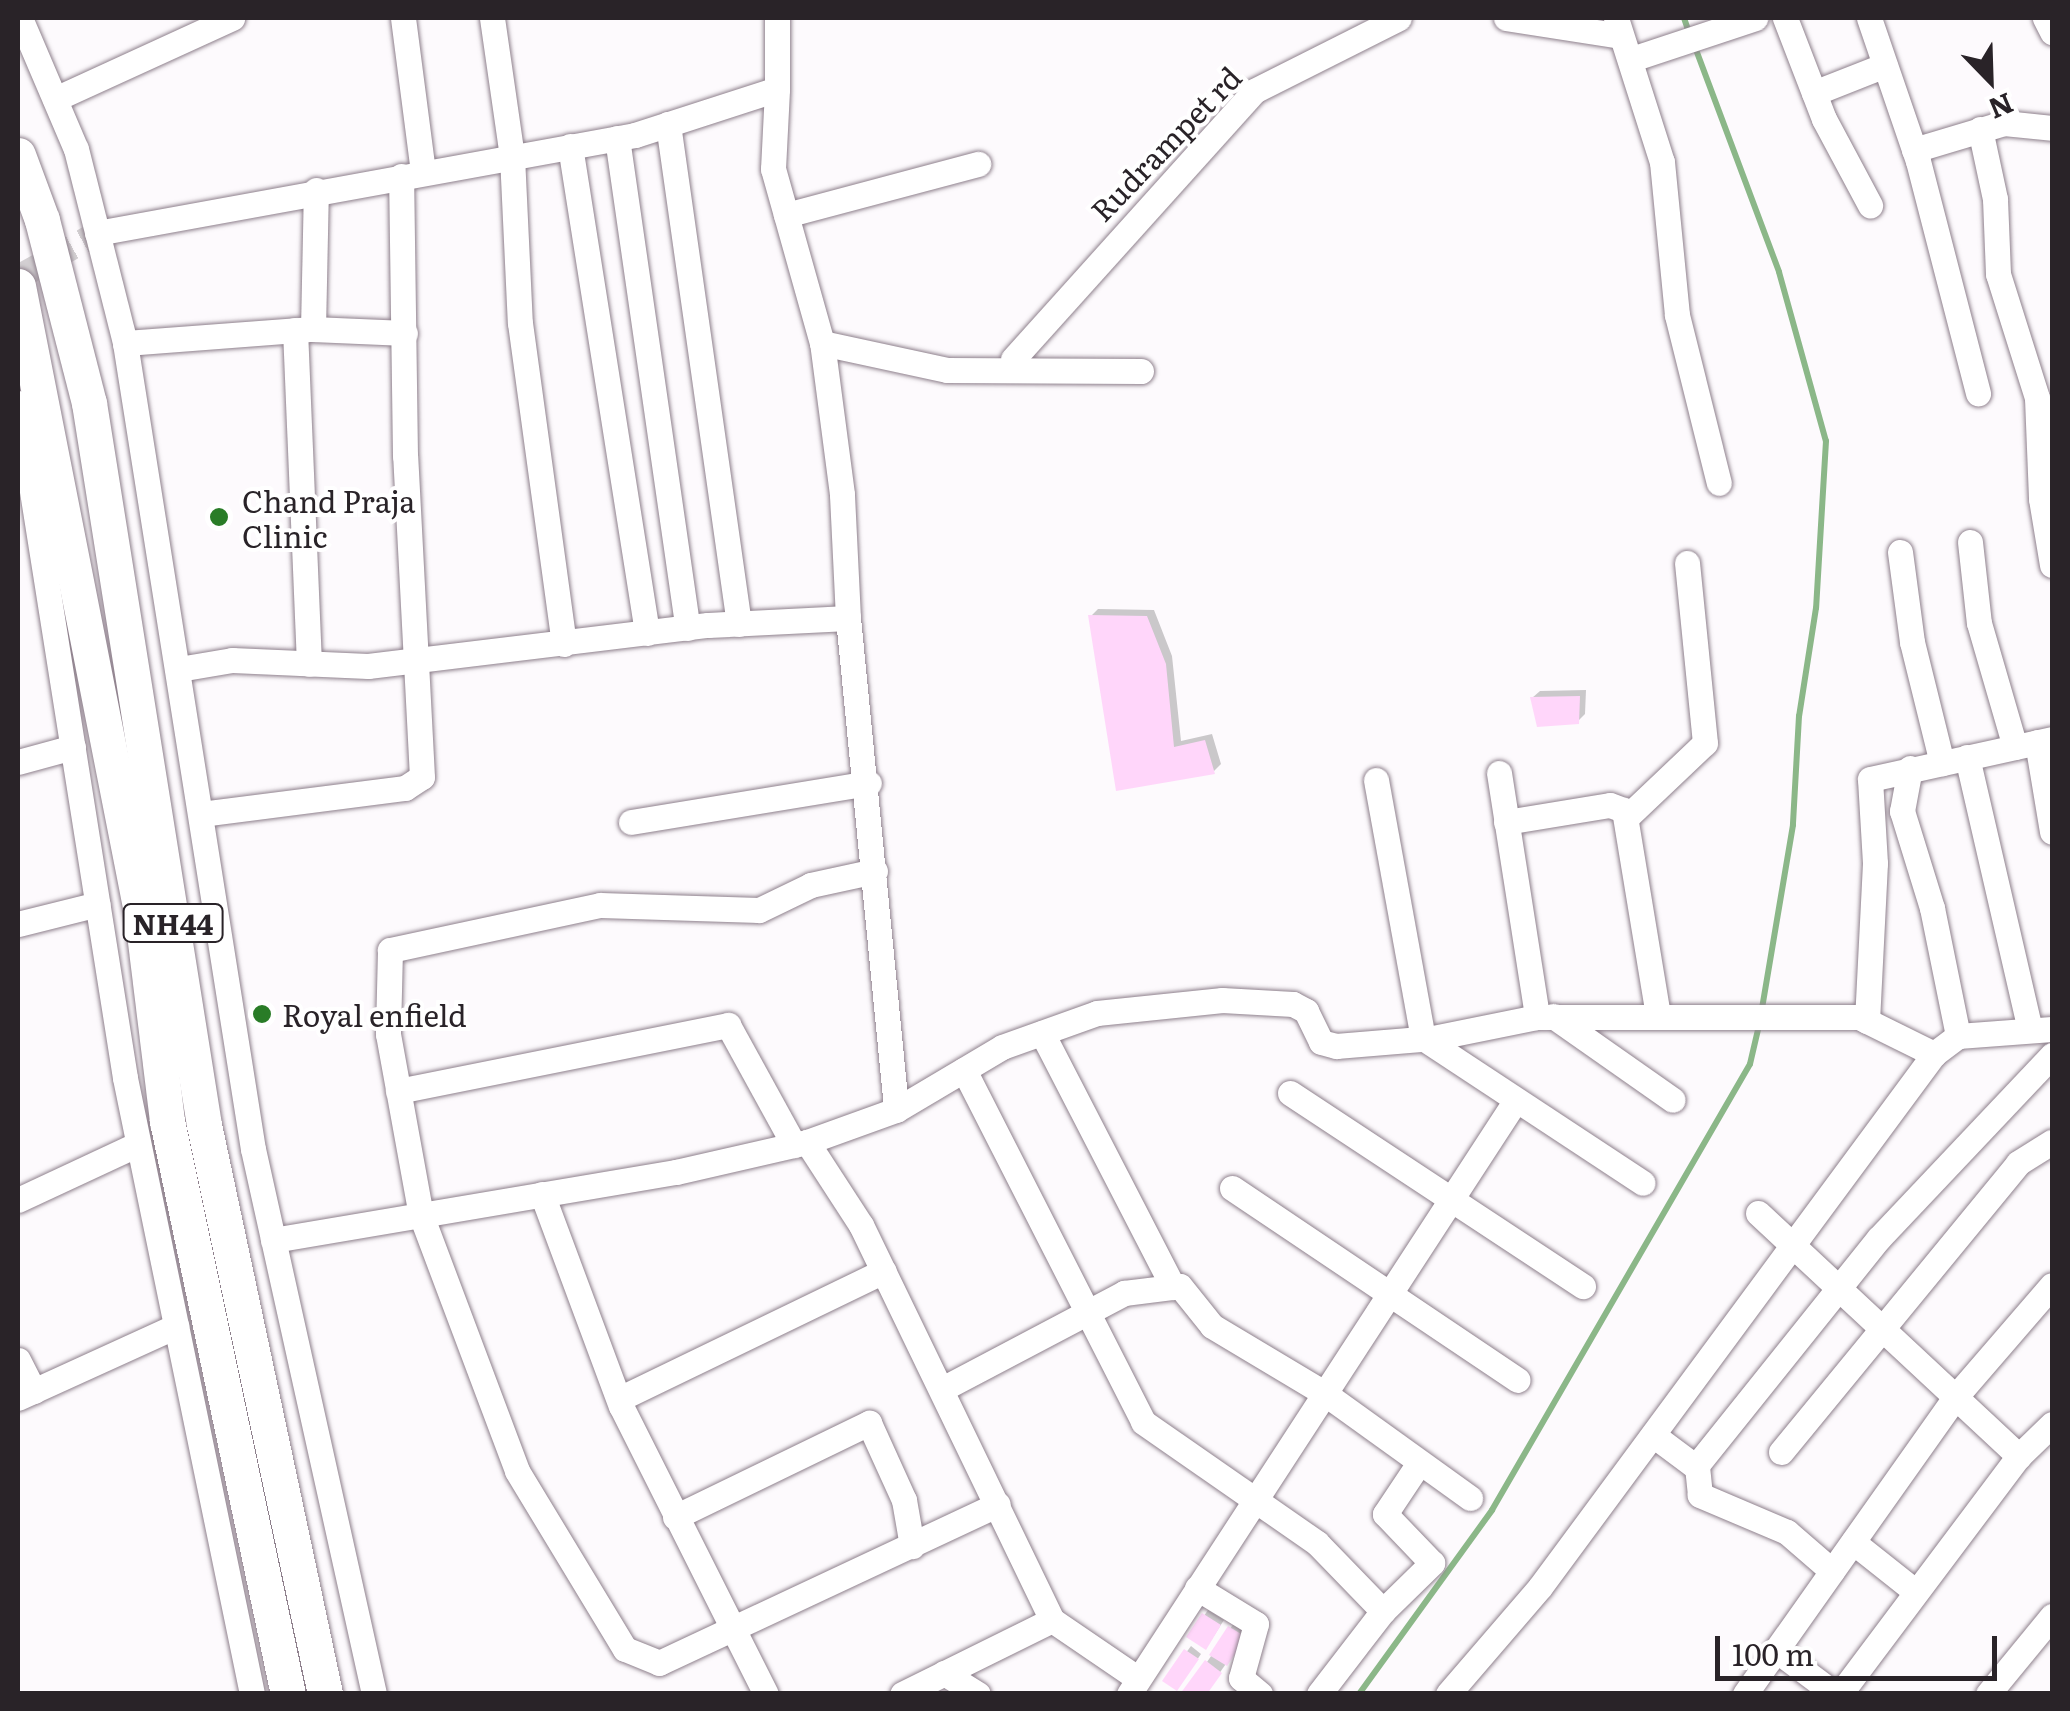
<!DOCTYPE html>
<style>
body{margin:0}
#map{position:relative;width:2070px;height:1711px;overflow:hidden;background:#fdfafd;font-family:Literata,serif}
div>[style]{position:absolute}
.shadow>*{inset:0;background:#0003}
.stream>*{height:6px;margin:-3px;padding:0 3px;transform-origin:3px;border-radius:3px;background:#8bb788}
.building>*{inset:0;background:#ffd6fa}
.minor-tunnel>*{height:25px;margin-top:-12.5px;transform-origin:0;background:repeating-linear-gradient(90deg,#d3cfd2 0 25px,transparent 0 37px)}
.roads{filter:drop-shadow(0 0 2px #8e808c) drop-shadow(0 0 2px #8e808c)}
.minor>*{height:25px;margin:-12.5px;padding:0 12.5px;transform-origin:12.5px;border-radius:12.5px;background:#fff}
.highway>*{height:35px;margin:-17.5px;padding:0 17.5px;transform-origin:17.5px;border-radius:17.5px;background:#fff}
.dots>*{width:28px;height:28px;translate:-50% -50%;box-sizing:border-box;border:5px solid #fff;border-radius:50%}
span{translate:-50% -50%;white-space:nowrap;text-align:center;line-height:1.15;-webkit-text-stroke:8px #fff;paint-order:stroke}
.shield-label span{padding:2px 8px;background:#fff;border:2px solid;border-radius:8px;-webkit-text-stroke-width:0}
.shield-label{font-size:28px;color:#292328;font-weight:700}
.street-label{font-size:30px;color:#292328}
.poi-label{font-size:30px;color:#292328}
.left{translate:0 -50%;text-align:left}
.frame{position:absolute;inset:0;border:20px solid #292328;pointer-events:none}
.north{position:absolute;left:1940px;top:30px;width:100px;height:100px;-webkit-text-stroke:8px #fff;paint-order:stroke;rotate:157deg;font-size:28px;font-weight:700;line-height:40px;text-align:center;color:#292328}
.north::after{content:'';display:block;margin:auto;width:35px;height:45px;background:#292328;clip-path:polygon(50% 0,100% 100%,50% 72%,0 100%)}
.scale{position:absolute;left:1715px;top:1636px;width:282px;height:45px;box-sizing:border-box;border:5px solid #292328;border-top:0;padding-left:12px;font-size:30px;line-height:35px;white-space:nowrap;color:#292328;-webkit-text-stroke:8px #fff;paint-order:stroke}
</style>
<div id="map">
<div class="shadow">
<div style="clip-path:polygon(1098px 609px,1154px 610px,1172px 656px,1181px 741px,1212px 734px,1221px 764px,1213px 772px,1118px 788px,1091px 616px)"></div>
<div style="clip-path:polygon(1586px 690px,1585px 714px,1578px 721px,1532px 698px,1540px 691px)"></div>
<div style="clip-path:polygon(1208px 1610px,1224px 1620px,1210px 1642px,1190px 1636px)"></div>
<div style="clip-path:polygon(1234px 1623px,1248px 1632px,1205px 1694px,1207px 1662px)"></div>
<div style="clip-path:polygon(1191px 1646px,1201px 1654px,1181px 1683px,1166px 1680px)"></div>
</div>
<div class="stream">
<div style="left:1684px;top:18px;width:18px;rotate:71deg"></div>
<div style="left:1695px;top:47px;width:240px;rotate:69.5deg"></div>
<div style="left:1779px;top:272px;width:175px;rotate:74.5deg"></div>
<div style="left:1826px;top:441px;width:167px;rotate:93.4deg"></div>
<div style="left:1816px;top:608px;width:109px;rotate:98.9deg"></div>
<div style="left:1799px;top:716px;width:109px;rotate:93.2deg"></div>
<div style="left:1793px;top:825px;width:186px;rotate:99.6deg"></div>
<div style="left:1359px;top:1694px;width:227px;rotate:-54.1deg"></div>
<div style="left:1492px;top:1510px;width:515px;rotate:-59.95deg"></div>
<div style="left:1750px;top:1064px;width:44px;rotate:-76.9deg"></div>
</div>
<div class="building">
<div style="clip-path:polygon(1088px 615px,1147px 616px,1166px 664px,1174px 747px,1205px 740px,1215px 774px,1116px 791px)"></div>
<div style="clip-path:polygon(1580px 696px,1579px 724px,1537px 727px,1530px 697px)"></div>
<div style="clip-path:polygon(1202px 1613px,1221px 1625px,1206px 1650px,1186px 1637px)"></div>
<div style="clip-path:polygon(1228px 1626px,1246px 1637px,1227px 1666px,1209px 1655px)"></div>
<div style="clip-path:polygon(1184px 1649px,1199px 1659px,1177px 1691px,1162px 1681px)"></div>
<div style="clip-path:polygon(1205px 1660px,1222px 1673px,1207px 1694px,1180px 1694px)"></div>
</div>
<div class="minor-tunnel">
<div style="left:18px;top:277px;width:90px;rotate:-29.1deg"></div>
</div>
<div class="roads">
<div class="minor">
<div style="left:20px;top:18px;width:142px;rotate:66.9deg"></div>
<div style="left:76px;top:149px;width:200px;rotate:75.8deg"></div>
<div style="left:125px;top:343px;width:816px;rotate:80.98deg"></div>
<div style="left:253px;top:1149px;width:558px;rotate:77.48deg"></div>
<div style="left:403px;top:18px;width:155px;rotate:82.6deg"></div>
<div style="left:492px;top:18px;width:139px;rotate:81.8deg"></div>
<div style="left:512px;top:156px;width:167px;rotate:87.3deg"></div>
<div style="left:520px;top:323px;width:324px;rotate:82.2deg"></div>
<div style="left:1506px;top:18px;width:110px;rotate:8.9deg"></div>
<div style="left:1616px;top:18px;width:151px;rotate:72.3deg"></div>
<div style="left:1662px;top:162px;width:154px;rotate:84.4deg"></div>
<div style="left:1677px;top:315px;width:173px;rotate:76deg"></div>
<div style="left:1785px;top:18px;width:108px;rotate:68.9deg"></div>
<div style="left:1824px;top:119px;width:98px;rotate:61.9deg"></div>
<div style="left:1869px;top:18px;width:151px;rotate:71.1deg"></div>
<div style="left:1918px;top:161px;width:240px;rotate:75.5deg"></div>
<div style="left:2045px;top:18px;width:16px;rotate:63deg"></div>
<div style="left:1632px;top:59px;width:130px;rotate:-18.4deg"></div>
<div style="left:1814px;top:93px;width:76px;rotate:-21.5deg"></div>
<div style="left:55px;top:99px;width:195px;rotate:-24.6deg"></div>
<div style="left:668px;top:124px;width:505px;rotate:81.92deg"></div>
<div style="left:1980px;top:129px;width:72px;rotate:77.9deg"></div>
<div style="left:1995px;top:199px;width:75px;rotate:87.7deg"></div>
<div style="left:1998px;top:274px;width:130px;rotate:72.5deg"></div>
<div style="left:2037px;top:398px;width:101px;rotate:87.7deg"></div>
<div style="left:2041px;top:499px;width:67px;rotate:80.5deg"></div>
<div style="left:617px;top:138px;width:495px;rotate:81.8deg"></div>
<div style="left:570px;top:146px;width:493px;rotate:81deg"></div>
<div style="left:1914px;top:150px;width:94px;rotate:-16.7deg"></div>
<div style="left:2004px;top:123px;width:48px;rotate:5.9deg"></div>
<div style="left:786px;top:215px;width:199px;rotate:-14.9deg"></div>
<div style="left:97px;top:233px;width:547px;rotate:-10.32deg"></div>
<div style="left:635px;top:135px;width:149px;rotate:-17.9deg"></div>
<div style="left:777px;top:89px;width:71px;rotate:-90deg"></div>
<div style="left:313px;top:329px;width:92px;rotate:2.5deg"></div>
<div style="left:295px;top:330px;width:334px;rotate:87.6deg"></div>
<div style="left:125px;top:343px;width:189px;rotate:-4.3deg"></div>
<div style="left:313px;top:329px;width:139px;rotate:-88.8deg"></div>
<div style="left:822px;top:343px;width:128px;rotate:12.2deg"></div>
<div style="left:947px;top:370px;width:194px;rotate:0.3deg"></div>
<div style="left:1013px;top:359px;width:360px;rotate:-48deg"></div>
<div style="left:1254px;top:91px;width:162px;rotate:-26.7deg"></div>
<div style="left:18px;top:403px;width:683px;rotate:80.99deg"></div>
<div style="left:125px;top:1078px;width:629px;rotate:78.35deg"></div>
<div style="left:1970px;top:542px;width:81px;rotate:83.7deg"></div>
<div style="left:1979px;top:623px;width:129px;rotate:73.8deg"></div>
<div style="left:1900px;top:552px;width:91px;rotate:82.4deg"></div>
<div style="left:1912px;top:642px;width:125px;rotate:76.1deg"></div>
<div style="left:848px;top:618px;width:494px;rotate:84.4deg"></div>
<div style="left:179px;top:669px;width:54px;rotate:-9.6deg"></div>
<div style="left:232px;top:660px;width:136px;rotate:2.5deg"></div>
<div style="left:368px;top:666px;width:342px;rotate:-6.9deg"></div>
<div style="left:708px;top:625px;width:140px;rotate:-2.9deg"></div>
<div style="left:848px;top:618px;width:124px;rotate:-92.8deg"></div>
<div style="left:842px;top:494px;width:152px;rotate:-97.5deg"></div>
<div style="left:822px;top:343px;width:181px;rotate:-105.7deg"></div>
<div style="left:773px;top:169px;width:80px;rotate:-87.1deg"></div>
<div style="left:2037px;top:742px;width:91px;rotate:80.5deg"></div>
<div style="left:1967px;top:757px;width:280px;rotate:77deg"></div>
<div style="left:18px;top:762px;width:57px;rotate:-15.3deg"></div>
<div style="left:1910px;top:768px;width:44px;rotate:100.5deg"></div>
<div style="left:1902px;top:811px;width:102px;rotate:72.8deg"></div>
<div style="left:1932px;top:908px;width:131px;rotate:78.5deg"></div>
<div style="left:1499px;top:773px;width:247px;rotate:81.1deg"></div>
<div style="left:1376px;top:780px;width:262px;rotate:79.7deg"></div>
<div style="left:1423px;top:1038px;width:263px;rotate:33.4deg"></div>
<div style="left:201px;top:814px;width:206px;rotate:-7.3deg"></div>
<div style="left:405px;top:788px;width:20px;rotate:-33deg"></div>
<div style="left:422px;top:777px;width:321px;rotate:-93deg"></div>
<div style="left:405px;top:456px;width:280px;rotate:-90.8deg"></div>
<div style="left:1628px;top:816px;width:106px;rotate:-43.5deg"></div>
<div style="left:1705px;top:743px;width:181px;rotate:-95.7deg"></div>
<div style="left:631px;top:822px;width:241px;rotate:-9.3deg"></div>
<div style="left:1506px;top:822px;width:105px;rotate:-9.3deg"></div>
<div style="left:1610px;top:805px;width:15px;rotate:20deg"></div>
<div style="left:1624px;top:810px;width:208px;rotate:80.6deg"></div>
<div style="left:875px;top:871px;width:66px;rotate:167.7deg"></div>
<div style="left:811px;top:885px;width:58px;rotate:154.3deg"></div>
<div style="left:759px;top:910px;width:159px;rotate:-178.2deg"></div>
<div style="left:600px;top:905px;width:215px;rotate:167.9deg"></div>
<div style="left:390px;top:950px;width:84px;rotate:91.4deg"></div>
<div style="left:388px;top:1034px;width:184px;rotate:79.7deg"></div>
<div style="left:421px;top:1215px;width:273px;rotate:69.4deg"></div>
<div style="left:517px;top:1471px;width:208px;rotate:58.8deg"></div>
<div style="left:625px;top:1649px;width:37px;rotate:22deg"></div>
<div style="left:659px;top:1663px;width:374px;rotate:-25.1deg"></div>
<div style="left:18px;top:924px;width:82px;rotate:-14deg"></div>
<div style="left:1553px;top:1016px;width:146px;rotate:35deg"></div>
<div style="left:1867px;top:1021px;width:158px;rotate:-87.1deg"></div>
<div style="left:1875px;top:863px;width:84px;rotate:-93.4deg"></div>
<div style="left:1870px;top:779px;width:186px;rotate:-12.4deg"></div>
<div style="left:1042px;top:1033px;width:286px;rotate:62.7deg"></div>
<div style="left:964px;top:1070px;width:395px;rotate:63deg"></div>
<div style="left:1143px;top:1422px;width:212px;rotate:34.8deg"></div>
<div style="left:1317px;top:1543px;width:95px;rotate:45.9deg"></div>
<div style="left:1383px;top:1611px;width:69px;rotate:-44.4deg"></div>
<div style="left:1432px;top:1563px;width:68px;rotate:-133.8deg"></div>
<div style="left:1385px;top:1514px;width:61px;rotate:-56.3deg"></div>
<div style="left:398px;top:1091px;width:337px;rotate:-11.3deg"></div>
<div style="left:728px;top:1025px;width:137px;rotate:61.2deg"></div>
<div style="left:1290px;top:1093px;width:351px;rotate:33.4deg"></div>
<div style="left:807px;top:1142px;width:99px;rotate:57deg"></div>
<div style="left:861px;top:1225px;width:439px;rotate:64.2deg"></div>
<div style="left:1052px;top:1620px;width:167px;rotate:153.7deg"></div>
<div style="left:1232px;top:1188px;width:344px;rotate:33.9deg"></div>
<div style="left:542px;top:1194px;width:226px;rotate:69.6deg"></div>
<div style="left:621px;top:1406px;width:322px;rotate:63.3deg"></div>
<div style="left:18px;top:1200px;width:132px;rotate:-25deg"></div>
<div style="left:1758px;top:1213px;width:357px;rotate:43deg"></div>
<div style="left:273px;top:1240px;width:409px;rotate:-9.6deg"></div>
<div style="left:676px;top:1172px;width:134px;rotate:-12.9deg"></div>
<div style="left:807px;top:1142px;width:95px;rotate:-19.8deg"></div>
<div style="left:896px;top:1110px;width:123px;rotate:-30.7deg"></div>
<div style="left:1002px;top:1047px;width:101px;rotate:-19.7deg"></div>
<div style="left:1097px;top:1013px;width:126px;rotate:-5.9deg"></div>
<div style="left:1222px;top:1000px;width:71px;rotate:3.2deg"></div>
<div style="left:1293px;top:1004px;width:15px;rotate:28deg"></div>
<div style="left:1306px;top:1011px;width:34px;rotate:64deg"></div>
<div style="left:1321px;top:1042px;width:16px;rotate:15deg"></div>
<div style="left:1336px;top:1046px;width:97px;rotate:-4.7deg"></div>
<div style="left:1433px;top:1038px;width:106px;rotate:-11.4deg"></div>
<div style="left:1537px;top:1017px;width:322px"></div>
<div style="left:1859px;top:1017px;width:84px;rotate:26.3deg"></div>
<div style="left:1934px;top:1054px;width:30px;rotate:-37deg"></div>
<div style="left:1958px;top:1036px;width:94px;rotate:-4.3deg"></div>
<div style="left:18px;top:1360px;width:35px;rotate:63deg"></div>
<div style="left:944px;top:1388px;width:204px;rotate:-27.8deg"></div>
<div style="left:1124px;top:1293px;width:56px;rotate:-7.1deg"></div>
<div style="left:1180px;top:1286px;width:51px;rotate:51.3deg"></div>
<div style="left:1212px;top:1326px;width:131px;rotate:30.9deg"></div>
<div style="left:1324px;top:1393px;width:180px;rotate:35.7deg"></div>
<div style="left:18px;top:1398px;width:174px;rotate:-24.5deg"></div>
<div style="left:619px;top:1399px;width:294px;rotate:-25.8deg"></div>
<div style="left:1653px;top:1435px;width:54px;rotate:36.7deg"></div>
<div style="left:1781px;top:1452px;width:374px;rotate:-50.6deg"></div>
<div style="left:2018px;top:1163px;width:40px;rotate:-32deg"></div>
<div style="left:675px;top:1517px;width:216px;rotate:-25.9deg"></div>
<div style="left:869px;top:1423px;width:85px;rotate:65.6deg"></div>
<div style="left:904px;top:1500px;width:47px;rotate:80.1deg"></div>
<div style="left:1853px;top:1542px;width:80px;rotate:38.4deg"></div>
<div style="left:1832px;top:1571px;width:60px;rotate:-139.1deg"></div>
<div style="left:1787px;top:1532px;width:95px;rotate:-157deg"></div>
<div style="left:1700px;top:1495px;width:30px;rotate:-96deg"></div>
<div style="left:1697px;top:1465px;width:291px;rotate:-51.3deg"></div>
<div style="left:1879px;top:1238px;width:252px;rotate:-46.6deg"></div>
<div style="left:1197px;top:1588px;width:69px;rotate:31.4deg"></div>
<div style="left:1256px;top:1624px;width:56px;rotate:105.5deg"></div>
<div style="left:1241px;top:1678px;width:25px;rotate:40deg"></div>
<div style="left:1052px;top:1620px;width:103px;rotate:34.3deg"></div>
<div style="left:1776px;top:1650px;width:74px;rotate:36.7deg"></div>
<div style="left:944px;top:1673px;width:40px;rotate:32deg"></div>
<div style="left:1129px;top:1694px;width:705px;rotate:-56.92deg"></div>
<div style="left:1319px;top:1694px;width:105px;rotate:-52.4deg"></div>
<div style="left:1448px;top:1694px;width:141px;rotate:-49.3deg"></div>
<div style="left:1540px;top:1587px;width:663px;rotate:-53.53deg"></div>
<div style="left:1745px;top:1694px;width:367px;rotate:-54.7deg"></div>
<div style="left:1957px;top:1395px;width:145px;rotate:-49.2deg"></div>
<div style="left:1840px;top:1694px;width:298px;rotate:-53.1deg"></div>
<div style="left:2019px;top:1456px;width:46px;rotate:-44.1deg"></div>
<div style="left:1988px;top:1694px;width:101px;rotate:-50.6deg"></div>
</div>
<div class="highway">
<div style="left:18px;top:155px;width:69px;rotate:69.7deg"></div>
<div style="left:42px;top:220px;width:189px;rotate:75.6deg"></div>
<div style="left:89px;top:403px;width:731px;rotate:80.95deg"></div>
<div style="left:204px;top:1125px;width:582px;rotate:77.99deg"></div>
<div style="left:18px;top:286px;width:643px;rotate:78.88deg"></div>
<div style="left:142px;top:917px;width:206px;rotate:83deg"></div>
<div style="left:167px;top:1121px;width:586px;rotate:78.08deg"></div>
</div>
</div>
<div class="dots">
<div style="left:219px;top:517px;background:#297c27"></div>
<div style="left:262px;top:1014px;background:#297c27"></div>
</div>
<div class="shield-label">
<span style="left:173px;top:923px">NH44</span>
</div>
<div class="street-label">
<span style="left:1165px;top:143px;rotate:-46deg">Rudrampet rd</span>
</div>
<div class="poi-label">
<span class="left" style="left:242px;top:517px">Chand Praja<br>Clinic</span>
<span class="left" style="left:282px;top:1014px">Royal enfield</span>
</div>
<div class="frame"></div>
<div class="north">N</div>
<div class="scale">100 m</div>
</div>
